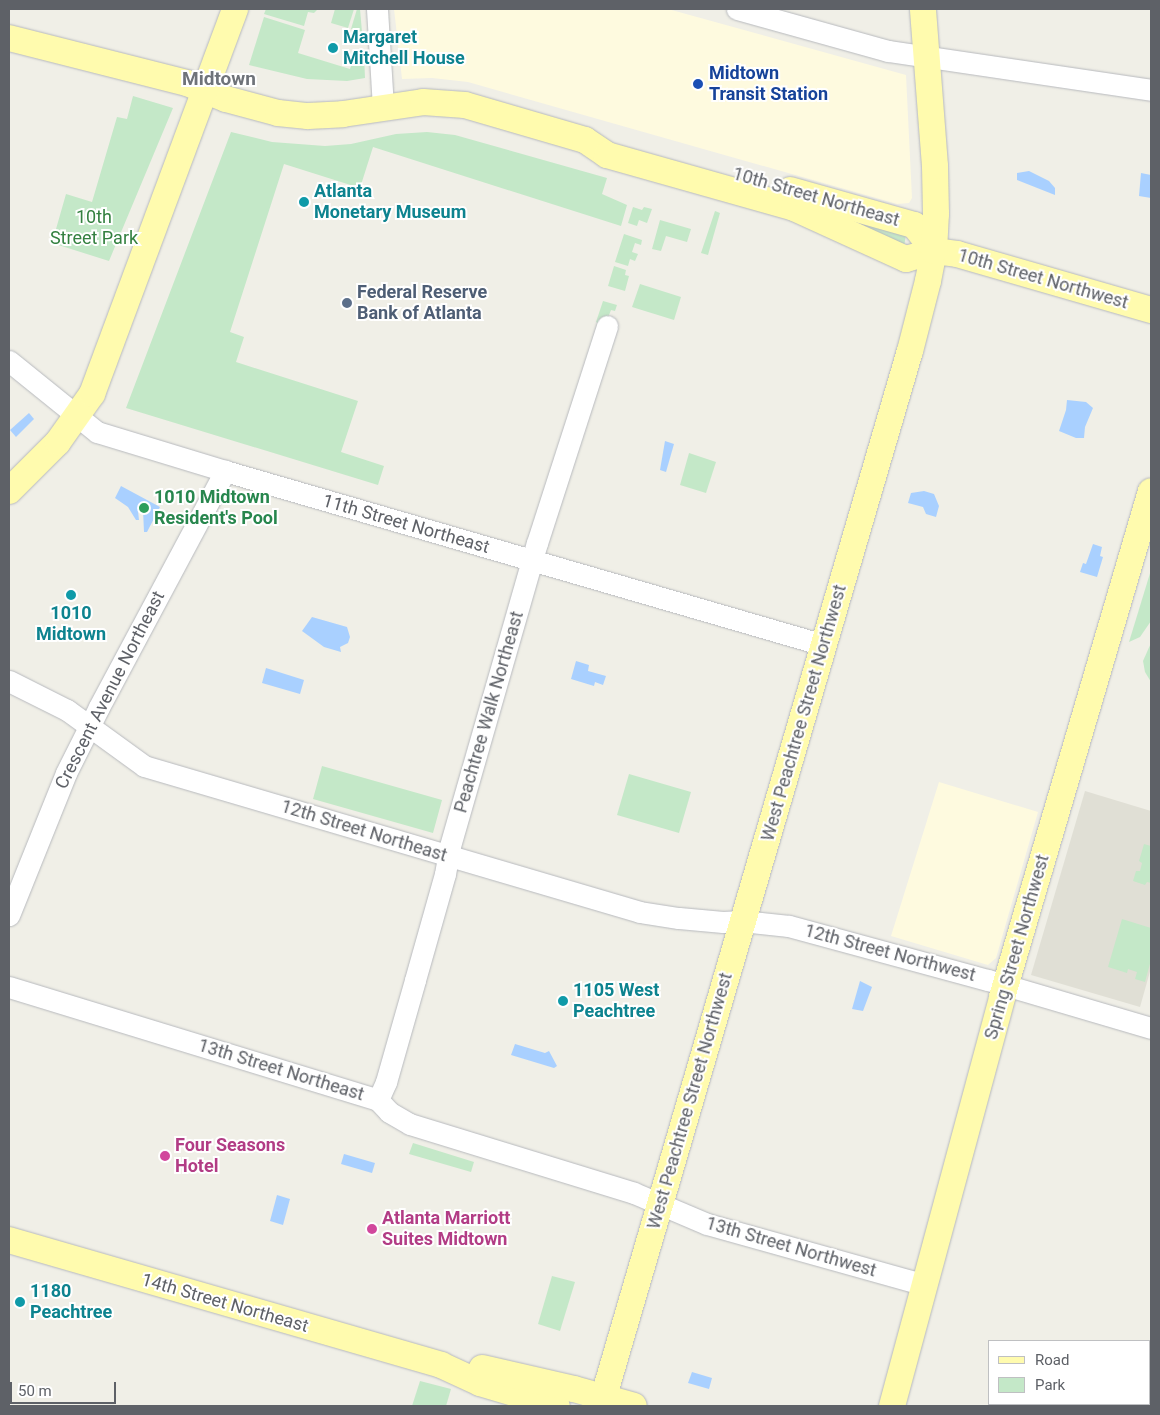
<!DOCTYPE html>
<style>
body{margin:0}
#map{position:relative;width:1160px;height:1415px;overflow:hidden;background:#f0efe7;font-family:Roboto,sans-serif}
div>[style]{position:absolute}
.commercial>*{inset:0;background:#fefadf}
.education>*{inset:0;background:#e0dfd5}
.green>*{inset:0;background:#c4e8c8}
.water>*{inset:0;background:#a9d0ff}
.roads{filter:drop-shadow(0 0 1px #b7b9bd) drop-shadow(0 0 1px #b7b9bd)}
.minor>*{height:21px;margin:-10.5px;padding:0 10.5px;transform-origin:10.5px;border-radius:10.5px;background:#fff}
.major>*{height:26px;margin:-13px;padding:0 13px;transform-origin:13px;border-radius:13px;background:#fffbae}
.dots>*{width:14px;height:14px;translate:-50% -50%;box-sizing:border-box;border:2px solid #fff;border-radius:50%}
span{translate:-50% -50%;white-space:nowrap;text-align:center;line-height:1.15;-webkit-text-stroke:4px #fff;paint-order:stroke}
.culture-label{font-size:18px;color:#0d838f;font-weight:700}
.left{translate:0 -50%;text-align:left}
.transit-label{font-size:18px;color:#164399;font-weight:700}
.street-label{font-size:18px;color:#5e6167}
.park-label{font-size:18px;color:#348140}
.service-label{font-size:18px;color:#4e5e75;font-weight:700}
.leisure-label{font-size:18px;color:#27864d;font-weight:700}
.hotel-label{font-size:18px;color:#b23c85;font-weight:700}
.neighbourhood-label{font-size:19px;color:#6f7379;font-weight:700}
.frame{position:absolute;inset:0;border:10px solid #5e6167;pointer-events:none}
.legend{position:absolute;left:988px;top:1340px;width:162px;height:65px;box-sizing:border-box;background:#fff;border:1px solid #bfc0c2;margin:0;padding:6px 9px;list-style:none;font-size:15px;color:#5e6167}
.legend li{display:flex;align-items:center;gap:10px;height:25px}
.legend b{width:25px;border:1px solid #bfc0c2}
.scale{position:absolute;left:10px;top:1382px;width:106px;height:22px;box-sizing:border-box;border:2px solid #5e6167;border-top:0;padding-left:6px;font-size:15px;line-height:18px;white-space:nowrap;color:#5e6167;-webkit-text-stroke:4px #fff;paint-order:stroke}
</style>
<div id="map">
<div class="commercial">
<div style="clip-path:polygon(394px 9px,668px 9px,906px 75px,912px 198px,909px 203px,897px 204px,468px 82px,432px 78px,402px 79px)"></div>
<div style="clip-path:polygon(939px 782px,1038px 812px,996px 958px,988px 965px,891px 936px)"></div>
</div>
<div class="education">
<div style="clip-path:polygon(1085px 791px,1151px 811px,1151px 968px,1140px 1007px,1031px 975px)"></div>
</div>
<div class="green">
<div style="clip-path:polygon(266px 9px,318px 9px,314px 13px,308px 12px,304px 26px,264px 14px)"></div>
<div style="clip-path:polygon(335px 9px,354px 9px,348px 28px,331px 23px)"></div>
<div style="clip-path:polygon(357px 9px,360px 9px,362px 32px,351px 29px)"></div>
<div style="clip-path:polygon(264px 17px,305px 30px,298px 53px,350px 69px,352px 62px,358px 64px,361px 54px,364px 54px,365px 78px,347px 81px,307px 79px,249px 65px)"></div>
<div style="clip-path:polygon(133px 96px,173px 108px,109px 261px,52px 243px,66px 194px,92px 202px,117px 117px,127px 119px)"></div>
<div style="clip-path:polygon(231px 132px,272px 142px,325px 146px,351px 144px,396px 134px,427px 132px,455px 135px,607px 178px,602px 194px,627px 205px,621px 226px,373px 147px,360px 188px,284px 164px,230px 332px,244px 337px,236px 362px,358px 401px,341px 452px,384px 466px,378px 485px,126px 408px)"></div>
<div style="clip-path:polygon(633px 207px,642px 210px,644px 207px,652px 209px,647px 223px,639px 220px,637px 226px,628px 223px)"></div>
<div style="clip-path:polygon(715px 211px,720px 213px,708px 255px,701px 253px)"></div>
<div style="clip-path:polygon(838px 215px,906px 234px,904px 247px)"></div>
<div style="clip-path:polygon(660px 220px,691px 229px,687px 242px,666px 236px,661px 251px,652px 249px)"></div>
<div style="clip-path:polygon(624px 234px,642px 240px,641px 245px,635px 243px,632px 252px,638px 254px,635px 261px,630px 259px,628px 266px,615px 262px)"></div>
<div style="clip-path:polygon(614px 266px,626px 270px,625px 275px,629px 276px,625px 291px,608px 286px)"></div>
<div style="clip-path:polygon(640px 284px,681px 297px,674px 320px,632px 307px)"></div>
<div style="clip-path:polygon(603px 301px,617px 305px,615px 311px,611px 310px,606px 323px,600px 324px,596px 322px)"></div>
<div style="clip-path:polygon(689px 453px,716px 462px,706px 493px,680px 485px)"></div>
<div style="clip-path:polygon(1151px 570px,1151px 621px,1140px 637px,1129px 642px)"></div>
<div style="clip-path:polygon(1151px 643px,1151px 682px,1145px 672px,1143px 661px)"></div>
<div style="clip-path:polygon(322px 766px,442px 800px,433px 833px,313px 799px)"></div>
<div style="clip-path:polygon(629px 774px,691px 792px,679px 833px,617px 815px)"></div>
<div style="clip-path:polygon(1144px 844px,1151px 846px,1151px 883px,1147px 882px,1145px 885px,1133px 881px,1136px 871px,1140px 871px,1142px 863px,1139px 861px)"></div>
<div style="clip-path:polygon(1122px 919px,1151px 928px,1151px 960px,1145px 982px,1135px 979px,1137px 972px,1128px 969px,1127px 973px,1108px 967px)"></div>
<div style="clip-path:polygon(413px 1143px,474px 1162px,471px 1172px,409px 1154px)"></div>
<div style="clip-path:polygon(552px 1276px,575px 1282px,560px 1331px,538px 1324px)"></div>
<div style="clip-path:polygon(420px 1381px,451px 1389px,446px 1406px,412px 1406px)"></div>
</div>
<div class="water">
<div style="clip-path:polygon(1029px 171px,1049px 181px,1055px 188px,1055px 195px,1017px 180px,1017px 173px)"></div>
<div style="clip-path:polygon(1141px 173px,1151px 175px,1151px 198px,1139px 196px)"></div>
<div style="clip-path:polygon(1067px 400px,1086px 402px,1093px 408px,1085px 427px,1084px 438px,1076px 438px,1059px 431px,1066px 410px)"></div>
<div style="clip-path:polygon(29px 413px,34px 419px,16px 437px,10px 430px)"></div>
<div style="clip-path:polygon(665px 441px,674px 444px,666px 472px,660px 470px)"></div>
<div style="clip-path:polygon(121px 486px,160px 507px,147px 532px,144px 532px,143px 510px,138px 511px,139px 520px,136px 520px,128px 507px,115px 498px)"></div>
<div style="clip-path:polygon(924px 491px,934px 494px,939px 506px,936px 517px,926px 514px,923px 507px,908px 503px,911px 493px)"></div>
<div style="clip-path:polygon(1093px 544px,1102px 547px,1100px 556px,1103px 557px,1097px 577px,1080px 572px,1083px 563px,1086px 564px)"></div>
<div style="clip-path:polygon(312px 617px,347px 627px,350px 637px,348px 643px,340px 647px,341px 652px,324px 647px,302px 631px)"></div>
<div style="clip-path:polygon(576px 661px,589px 665px,588px 671px,606px 676px,603px 685px,595px 682px,594px 686px,571px 679px)"></div>
<div style="clip-path:polygon(266px 668px,304px 680px,300px 694px,262px 683px)"></div>
<div style="clip-path:polygon(860px 981px,872px 987px,863px 1011px,852px 1009px)"></div>
<div style="clip-path:polygon(515px 1044px,545px 1053px,549px 1051px,557px 1066px,554px 1068px,511px 1055px)"></div>
<div style="clip-path:polygon(344px 1154px,375px 1163px,372px 1173px,341px 1164px)"></div>
<div style="clip-path:polygon(277px 1195px,290px 1199px,283px 1225px,270px 1221px)"></div>
<div style="clip-path:polygon(692px 1372px,712px 1378px,709px 1389px,688px 1383px)"></div>
</div>
<div class="roads">
<div class="minor">
<div style="left:377px;top:9px;width:98px;rotate:86.5deg"></div>
<div style="left:737px;top:9px;width:157px;rotate:15.5deg"></div>
<div style="left:888px;top:51px;width:266px;rotate:8.4deg"></div>
<div style="left:9px;top:361px;width:113px;rotate:38.9deg"></div>
<div style="left:97px;top:432px;width:134px;rotate:16.9deg"></div>
<div style="left:225px;top:471px;width:624px;rotate:16.2deg"></div>
<div style="left:9px;top:681px;width:65px;rotate:26.6deg"></div>
<div style="left:67px;top:710px;width:95px;rotate:36deg"></div>
<div style="left:144px;top:766px;width:517px;rotate:16.4deg"></div>
<div style="left:640px;top:912px;width:39px;rotate:9deg"></div>
<div style="left:679px;top:918px;width:44px;rotate:5.2deg"></div>
<div style="left:723px;top:922px;width:19px;rotate:-3deg"></div>
<div style="left:742px;top:921px;width:47px;rotate:6.1deg"></div>
<div style="left:789px;top:926px;width:206px;rotate:15.2deg"></div>
<div style="left:988px;top:980px;width:170px;rotate:16.4deg"></div>
<div style="left:9px;top:915px;width:153px;rotate:-68.1deg"></div>
<div style="left:66px;top:773px;width:74px;rotate:-63.4deg"></div>
<div style="left:99px;top:707px;width:268px;rotate:-61.9deg"></div>
<div style="left:9px;top:987px;width:386px;rotate:17deg"></div>
<div style="left:378px;top:1100px;width:16px;rotate:47deg"></div>
<div style="left:389px;top:1112px;width:24px;rotate:30deg"></div>
<div style="left:410px;top:1124px;width:234px;rotate:17.1deg"></div>
<div style="left:634px;top:1193px;width:79px;rotate:23deg"></div>
<div style="left:707px;top:1224px;width:226px;rotate:15.6deg"></div>
<div style="left:378px;top:1100px;width:20px;rotate:-66deg"></div>
<div style="left:386px;top:1082px;width:106px;rotate:-74.1deg"></div>
<div style="left:415px;top:980px;width:110px;rotate:-74.2deg"></div>
<div style="left:445px;top:874px;width:28px;rotate:-80deg"></div>
<div style="left:450px;top:846px;width:315px;rotate:-74deg"></div>
<div style="left:537px;top:543px;width:228px;rotate:-72.1deg"></div>
<div style="left:1149px;top:1390px;width:7px;rotate:-74deg"></div>
</div>
<div class="major">
<div style="left:9px;top:38px;width:184px;rotate:14.2deg"></div>
<div style="left:187px;top:83px;width:42px;rotate:22.3deg"></div>
<div style="left:226px;top:99px;width:54px;rotate:15.1deg"></div>
<div style="left:278px;top:113px;width:30px;rotate:6deg"></div>
<div style="left:308px;top:116px;width:35px;rotate:-3deg"></div>
<div style="left:343px;top:114px;width:81px;rotate:-8.5deg"></div>
<div style="left:423px;top:102px;width:42px;rotate:4.1deg"></div>
<div style="left:465px;top:105px;width:125px;rotate:16.3deg"></div>
<div style="left:585px;top:140px;width:27px;rotate:34deg"></div>
<div style="left:607px;top:155px;width:194px;rotate:15.8deg"></div>
<div style="left:794px;top:208px;width:123px;rotate:24.5deg"></div>
<div style="left:906px;top:259px;width:29px;rotate:-16deg"></div>
<div style="left:934px;top:251px;width:23px;rotate:7deg"></div>
<div style="left:957px;top:254px;width:202px;rotate:16.1deg"></div>
<div style="left:790px;top:190px;width:129px;rotate:15.8deg"></div>
<div style="left:914px;top:225px;width:33px;rotate:52deg"></div>
<div style="left:9px;top:491px;width:69px;rotate:-45deg"></div>
<div style="left:58px;top:442px;width:59px;rotate:-54.7deg"></div>
<div style="left:92px;top:394px;width:411px;rotate:-69.6deg"></div>
<div style="left:9px;top:1240px;width:450px;rotate:16.1deg"></div>
<div style="left:441px;top:1365px;width:43px;rotate:24.8deg"></div>
<div style="left:480px;top:1383px;width:80px;rotate:16.6deg"></div>
<div style="left:482px;top:1368px;width:94px;rotate:12.9deg"></div>
<div style="left:574px;top:1389px;width:62px;rotate:15.8deg"></div>
<div style="left:601px;top:1406px;width:1099px;rotate:-73.68deg"></div>
<div style="left:910px;top:351px;width:72px;rotate:-75.6deg"></div>
<div style="left:928px;top:281px;width:31px;rotate:-79deg"></div>
<div style="left:934px;top:251px;width:37px;rotate:-87deg"></div>
<div style="left:936px;top:214px;width:48px;rotate:-91.2deg"></div>
<div style="left:935px;top:166px;width:157px;rotate:-94.4deg"></div>
<div style="left:892px;top:1406px;width:424px;rotate:-74.9deg"></div>
<div style="left:1002px;top:997px;width:527px;rotate:-73.59deg"></div>
</div>
</div>
<div class="dots">
<div style="left:333px;top:48px;background:#0f9aa8"></div>
<div style="left:698px;top:84px;background:#1a4fb4"></div>
<div style="left:304px;top:202px;background:#0f9aa8"></div>
<div style="left:347px;top:303px;background:#5c6f8a"></div>
<div style="left:144px;top:508px;background:#2e9e5b"></div>
<div style="left:71px;top:595px;background:#0f9aa8"></div>
<div style="left:563px;top:1001px;background:#0f9aa8"></div>
<div style="left:165px;top:1156px;background:#d1479c"></div>
<div style="left:372px;top:1229px;background:#d1479c"></div>
<div style="left:20px;top:1302px;background:#0f9aa8"></div>
</div>
<div class="culture-label">
<span class="left" style="left:343px;top:48px">Margaret<br>Mitchell House</span>
<span class="left" style="left:314px;top:202px">Atlanta<br>Monetary Museum</span>
<span style="left:71px;top:624px">1010<br>Midtown</span>
<span class="left" style="left:573px;top:1001px">1105 West<br>Peachtree</span>
<span class="left" style="left:30px;top:1302px">1180<br>Peachtree</span>
</div>
<div class="transit-label">
<span class="left" style="left:709px;top:84px">Midtown<br>Transit Station</span>
</div>
<div class="street-label">
<span style="left:816px;top:197px;rotate:16deg">10th Street Northeast</span>
<span style="left:1043px;top:279px;rotate:16deg">10th Street Northwest</span>
<span style="left:406px;top:524px;rotate:16deg">11th Street Northeast</span>
<span style="left:110px;top:690px;rotate:-63deg">Crescent Avenue Northeast</span>
<span style="left:489px;top:712px;rotate:-74deg">Peachtree Walk Northeast</span>
<span style="left:804px;top:713px;rotate:-74deg">West Peachtree Street Northwest</span>
<span style="left:364px;top:831px;rotate:17deg">12th Street Northeast</span>
<span style="left:1017px;top:947px;rotate:-74deg">Spring Street Northwest</span>
<span style="left:890px;top:953px;rotate:15deg">12th Street Northwest</span>
<span style="left:281px;top:1070px;rotate:17deg">13th Street Northeast</span>
<span style="left:690px;top:1101px;rotate:-74deg">West Peachtree Street Northwest</span>
<span style="left:791px;top:1247px;rotate:16deg">13th Street Northwest</span>
<span style="left:225px;top:1303px;rotate:16deg">14th Street Northeast</span>
</div>
<div class="park-label">
<span style="left:94px;top:228px">10th<br>Street Park</span>
</div>
<div class="service-label">
<span class="left" style="left:357px;top:303px">Federal Reserve<br>Bank of Atlanta</span>
</div>
<div class="leisure-label">
<span class="left" style="left:154px;top:508px">1010 Midtown<br>Resident's Pool</span>
</div>
<div class="hotel-label">
<span class="left" style="left:175px;top:1156px">Four Seasons<br>Hotel</span>
<span class="left" style="left:382px;top:1229px">Atlanta Marriott<br>Suites Midtown</span>
</div>
<div class="neighbourhood-label">
<span style="left:219px;top:79px">Midtown</span>
</div>
<div class="frame"></div>
<ul class="legend">
<li><b style="height:6px;background:#fffbae"></b>Road</li>
<li><b style="height:14px;background:#c4e8c8"></b>Park</li>
</ul>
<div class="scale">50 m</div>
</div>
